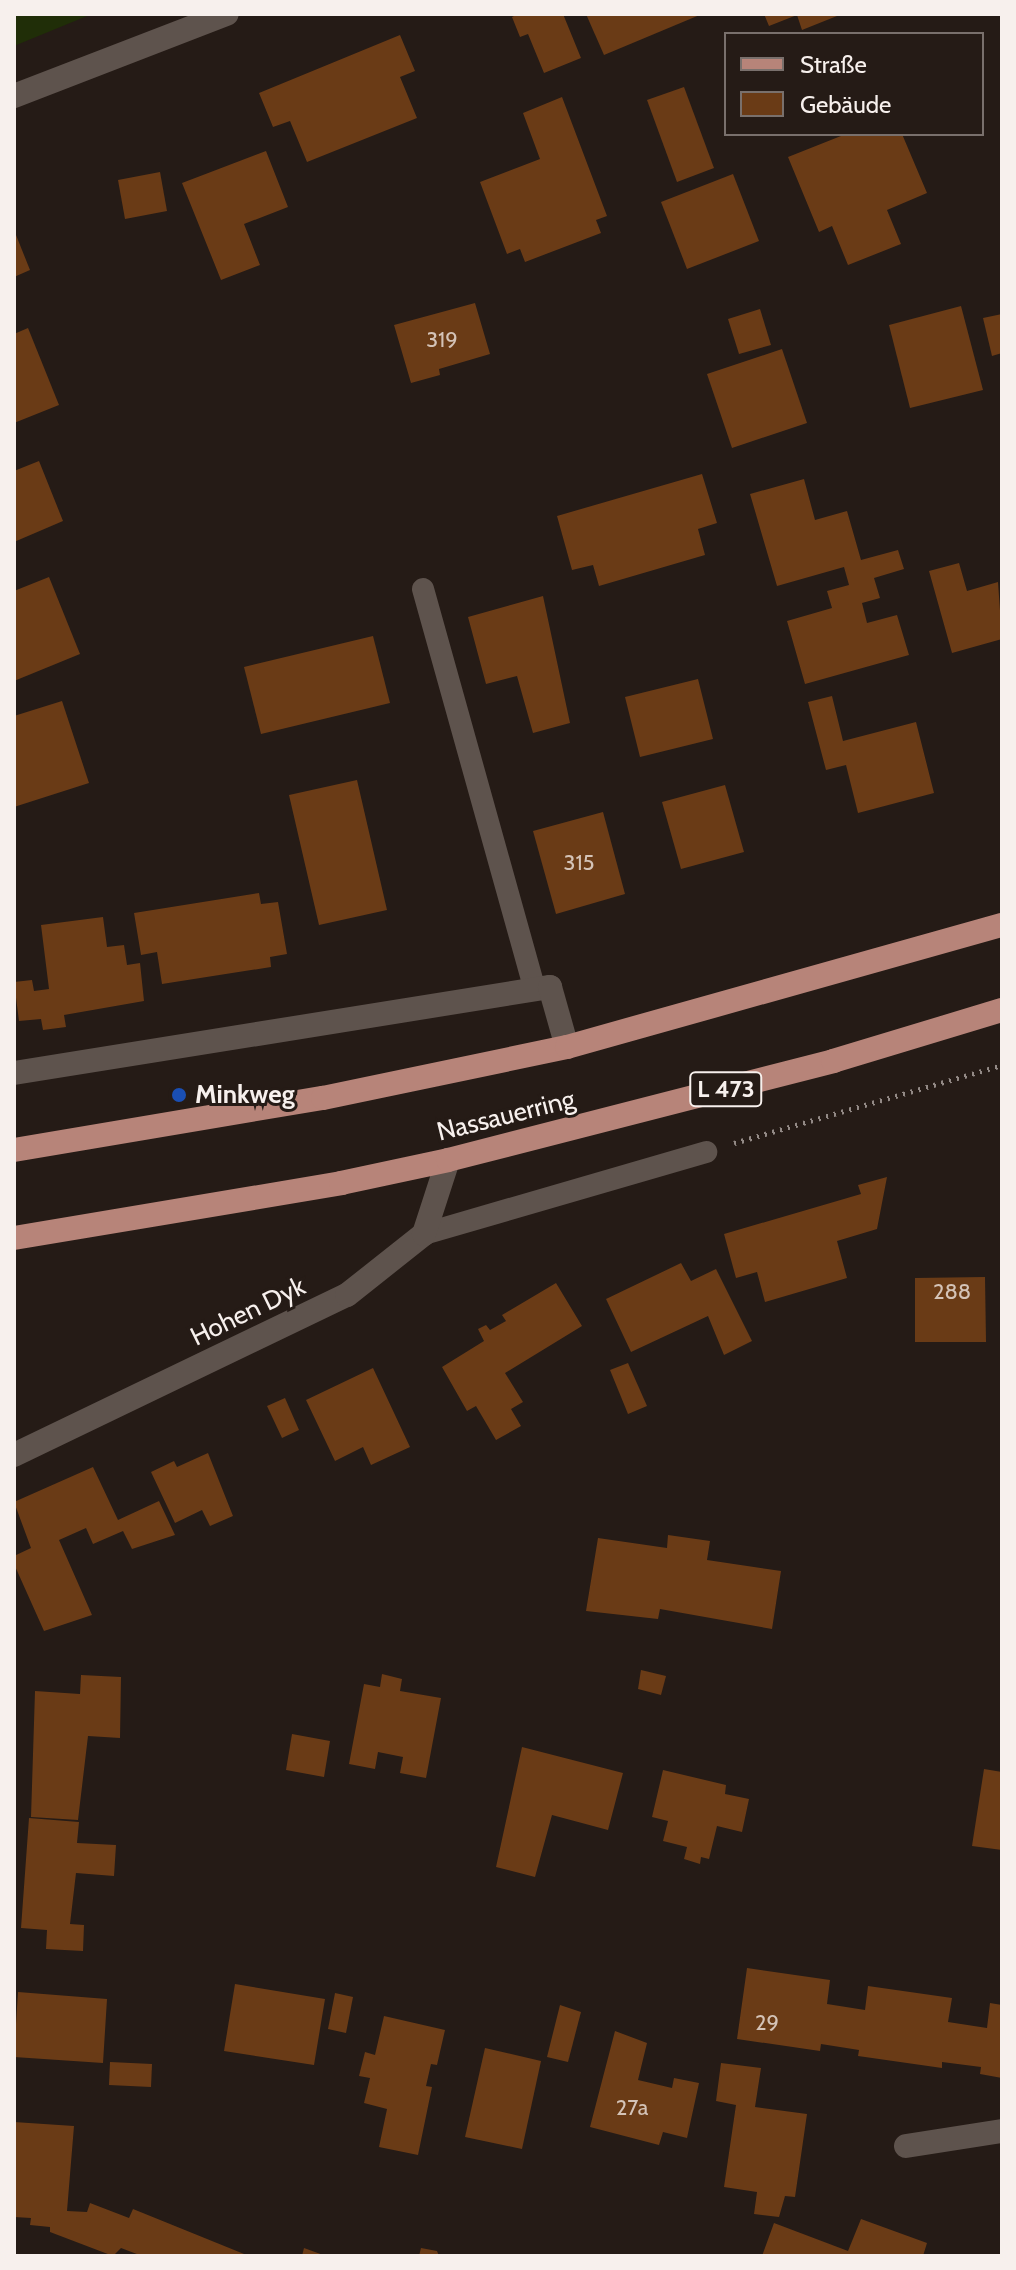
<!DOCTYPE html>
<meta charset="utf-8">
<style>
body{margin:0}
#map{position:relative;width:1016px;height:2270px;overflow:hidden;background:#251b16;font-family:Cabin,sans-serif}
div>[style]{position:absolute}
.green>*{inset:0;background:#202e08}
.building>*{inset:0;background:#6a3b16}
.path>*{height:5px;margin-top:-2.5px;transform-origin:0;background:repeating-linear-gradient(90deg,#938a86 0 2px,transparent 0 8px)}
.lane>*{height:22px;margin:-11px;padding:0 11px;transform-origin:11px;border-radius:11px;background:#5e534d}
.street>*{height:24px;margin:-12px;padding:0 12px;transform-origin:12px;border-radius:12px;background:#5e534d}
.primary>*{height:24px;margin:-12px;padding:0 12px;transform-origin:12px;border-radius:12px;background:#b78479}
.dots>*{width:22px;height:22px;translate:-50% -50%;box-sizing:border-box;border:4px solid #251b16;border-radius:50%}
span{translate:-50% -50%;white-space:nowrap;text-align:center;line-height:1.15;-webkit-text-stroke:6px #251b16;paint-order:stroke}
.number-label{font-size:22px;color:#d4c3b7}
.number-label span{-webkit-text-stroke-width:0}
.shield-label span{padding:2px 6px;background:#251b16;border:2px solid;border-radius:6px;-webkit-text-stroke-width:0}
.shield-label{font-size:24px;color:#f7f0ed;font-weight:700}
.poi-label{font-size:26px;color:#f7f0ed;font-weight:700}
.left{translate:0 -50%;text-align:left}
.street-label{font-size:26px;color:#f7f0ed}
.frame{position:absolute;inset:0;border:16px solid #f7f0ed;pointer-events:none}
.legend{position:absolute;left:724px;top:32px;width:260px;height:104px;box-sizing:border-box;background:#251b16;border:2px solid #79706c;margin:0;padding:10px 14px;list-style:none;font-size:24px;color:#f7f0ed}
.legend li{display:flex;align-items:center;gap:16px;height:40px}
.legend b{width:40px;border:2px solid #79706c}
</style>
<div id="map">
<div class="green">
<div style="clip-path:polygon(14px 14px,92px 14px,14px 46px)"></div>
</div>
<div class="building">
<div style="clip-path:polygon(518px 14px,563px 14px,581px 58px,544px 73px,528px 34px,520px 37px,512px 17px)"></div>
<div style="clip-path:polygon(586px 14px,702px 14px,604px 55px)"></div>
<div style="clip-path:polygon(764px 14px,842px 14px,802px 30px,797px 15px,769px 26px)"></div>
<div style="clip-path:polygon(400px 35px,415px 71px,400px 77px,417px 118px,307px 162px,290px 121px,273px 127px,259px 93px)"></div>
<div style="clip-path:polygon(684px 87px,714px 168px,677px 182px,647px 100px)"></div>
<div style="clip-path:polygon(562px 97px,607px 216px,596px 220px,601px 233px,525px 262px,520px 249px,507px 254px,480px 182px,540px 159px,523px 113px)"></div>
<div style="clip-path:polygon(846px 134px,902px 134px,927px 193px,887px 210px,901px 244px,848px 265px,832px 226px,819px 232px,788px 157px)"></div>
<div style="clip-path:polygon(266px 151px,288px 207px,244px 224px,260px 265px,221px 280px,182px 183px)"></div>
<div style="clip-path:polygon(160px 172px,167px 211px,125px 219px,118px 180px)"></div>
<div style="clip-path:polygon(733px 174px,759px 241px,687px 269px,661px 202px)"></div>
<div style="clip-path:polygon(14px 230px,30px 270px,14px 277px)"></div>
<div style="clip-path:polygon(475px 303px,490px 354px,439px 369px,440px 375px,411px 383px,394px 325px)"></div>
<div style="clip-path:polygon(961px 306px,983px 390px,910px 408px,889px 325px)"></div>
<div style="clip-path:polygon(760px 309px,771px 345px,739px 354px,728px 319px)"></div>
<div style="clip-path:polygon(1002px 314px,1002px 353px,992px 356px,983px 318px)"></div>
<div style="clip-path:polygon(28px 328px,59px 405px,14px 423px,14px 334px)"></div>
<div style="clip-path:polygon(782px 349px,807px 423px,732px 448px,707px 374px)"></div>
<div style="clip-path:polygon(39px 461px,63px 521px,14px 542px,14px 471px)"></div>
<div style="clip-path:polygon(702px 474px,717px 523px,698px 529px,705px 555px,599px 586px,593px 565px,572px 570px,557px 516px)"></div>
<div style="clip-path:polygon(804px 479px,815px 520px,847px 511px,861px 560px,898px 550px,904px 569px,874px 578px,880px 598px,862px 603px,867px 623px,897px 615px,909px 655px,805px 684px,787px 621px,832px 608px,827px 591px,849px 585px,844px 567px,777px 586px,750px 494px)"></div>
<div style="clip-path:polygon(959px 563px,967px 591px,998px 582px,1002px 639px,952px 653px,929px 571px)"></div>
<div style="clip-path:polygon(49px 577px,80px 654px,14px 681px,14px 591px)"></div>
<div style="clip-path:polygon(543px 596px,570px 723px,533px 733px,517px 676px,486px 684px,468px 617px)"></div>
<div style="clip-path:polygon(373px 636px,390px 703px,261px 734px,244px 667px)"></div>
<div style="clip-path:polygon(698px 679px,713px 739px,640px 757px,625px 697px)"></div>
<div style="clip-path:polygon(832px 696px,843px 741px,916px 722px,934px 793px,858px 813px,846px 765px,826px 770px,808px 702px)"></div>
<div style="clip-path:polygon(62px 701px,89px 783px,14px 807px,14px 716px)"></div>
<div style="clip-path:polygon(357px 780px,387px 910px,319px 925px,289px 795px)"></div>
<div style="clip-path:polygon(725px 785px,744px 852px,681px 869px,662px 802px)"></div>
<div style="clip-path:polygon(603px 812px,625px 894px,556px 914px,533px 831px)"></div>
<div style="clip-path:polygon(259px 893px,261px 904px,278px 902px,287px 954px,270px 957px,271px 967px,162px 984px,157px 952px,141px 955px,134px 913px)"></div>
<div style="clip-path:polygon(103px 917px,107px 947px,124px 945px,127px 965px,140px 963px,144px 1001px,64px 1015px,66px 1027px,43px 1030px,41px 1019px,19px 1021px,14px 982px,32px 980px,34px 991px,49px 989px,41px 925px)"></div>
<div style="clip-path:polygon(887px 1177px,877px 1229px,837px 1241px,847px 1278px,765px 1302px,757px 1272px,736px 1278px,724px 1234px,861px 1194px,858px 1185px)"></div>
<div style="clip-path:polygon(681px 1263px,691px 1281px,716px 1269px,752px 1341px,724px 1355px,708px 1316px,631px 1352px,606px 1299px)"></div>
<div style="clip-path:polygon(985px 1277px,986px 1342px,915px 1342px,915px 1278px)"></div>
<div style="clip-path:polygon(556px 1283px,582px 1326px,505px 1373px,523px 1402px,511px 1409px,521px 1426px,496px 1440px,476px 1406px,467px 1411px,442px 1367px,484px 1341px,478px 1329px,486px 1325px,490px 1330px,506px 1321px,502px 1315px)"></div>
<div style="clip-path:polygon(628px 1363px,647px 1406px,628px 1414px,610px 1370px)"></div>
<div style="clip-path:polygon(373px 1368px,410px 1447px,371px 1465px,363px 1447px,335px 1461px,306px 1400px)"></div>
<div style="clip-path:polygon(285px 1398px,299px 1430px,282px 1438px,267px 1406px)"></div>
<div style="clip-path:polygon(208px 1453px,233px 1516px,210px 1526px,202px 1510px,175px 1523px,151px 1472px,174px 1461px,177px 1467px)"></div>
<div style="clip-path:polygon(93px 1467px,118px 1520px,159px 1501px,175px 1535px,132px 1549px,123px 1531px,93px 1544px,86px 1528px,59px 1540px,92px 1615px,44px 1631px,14px 1564px,14px 1556px,31px 1548px,14px 1502px)"></div>
<div style="clip-path:polygon(668px 1535px,710px 1541px,707px 1560px,781px 1571px,772px 1629px,660px 1609px,658px 1619px,586px 1611px,598px 1538px,667px 1548px)"></div>
<div style="clip-path:polygon(641px 1670px,666px 1676px,661px 1695px,638px 1689px)"></div>
<div style="clip-path:polygon(382px 1674px,402px 1679px,400px 1691px,441px 1698px,426px 1778px,400px 1773px,403px 1757px,378px 1752px,375px 1769px,349px 1764px,364px 1684px,380px 1687px)"></div>
<div style="clip-path:polygon(81px 1675px,121px 1677px,120px 1738px,88px 1736px,78px 1820px,31px 1817px,35px 1691px,80px 1694px)"></div>
<div style="clip-path:polygon(292px 1734px,330px 1741px,324px 1777px,286px 1770px)"></div>
<div style="clip-path:polygon(522px 1747px,623px 1773px,608px 1830px,552px 1815px,535px 1877px,496px 1867px)"></div>
<div style="clip-path:polygon(984px 1769px,1002px 1772px,1002px 1850px,972px 1846px)"></div>
<div style="clip-path:polygon(663px 1770px,726px 1785px,725px 1794px,749px 1799px,742px 1832px,717px 1826px,709px 1859px,701px 1857px,700px 1864px,684px 1859px,687px 1847px,663px 1841px,668px 1821px,652px 1817px)"></div>
<div style="clip-path:polygon(29px 1818px,79px 1822px,77px 1843px,116px 1845px,114px 1876px,76px 1873px,70px 1924px,84px 1925px,83px 1951px,46px 1949px,47px 1930px,21px 1928px)"></div>
<div style="clip-path:polygon(747px 1968px,830px 1980px,827px 2004px,865px 2010px,868px 1986px,952px 1998px,948px 2022px,987px 2028px,990px 2003px,1002px 2005px,1002px 2078px,980px 2074px,981px 2067px,942px 2062px,942px 2068px,858px 2056px,859px 2050px,821px 2044px,820px 2051px,737px 2039px)"></div>
<div style="clip-path:polygon(235px 1984px,325px 1999px,314px 2065px,224px 2051px)"></div>
<div style="clip-path:polygon(18px 1992px,107px 1999px,103px 2063px,14px 2057px)"></div>
<div style="clip-path:polygon(335px 1993px,353px 1997px,346px 2033px,328px 2029px)"></div>
<div style="clip-path:polygon(560px 2005px,581px 2012px,568px 2062px,547px 2057px)"></div>
<div style="clip-path:polygon(384px 2016px,445px 2030px,437px 2065px,431px 2064px,426px 2086px,432px 2087px,418px 2155px,379px 2147px,387px 2109px,364px 2103px,370px 2078px,359px 2076px,365px 2052px,375px 2055px)"></div>
<div style="clip-path:polygon(615px 2031px,647px 2043px,638px 2080px,672px 2088px,674px 2078px,699px 2083px,687px 2138px,663px 2132px,659px 2145px,590px 2127px)"></div>
<div style="clip-path:polygon(485px 2048px,541px 2061px,522px 2149px,465px 2137px)"></div>
<div style="clip-path:polygon(110px 2062px,152px 2064px,151px 2087px,109px 2085px)"></div>
<div style="clip-path:polygon(721px 2063px,761px 2068px,755px 2107px,807px 2114px,795px 2197px,785px 2196px,779px 2217px,754px 2214px,757px 2192px,724px 2187px,736px 2105px,716px 2101px)"></div>
<div style="clip-path:polygon(14px 2122px,74px 2126px,67px 2211px,87px 2212px,90px 2203px,129px 2218px,133px 2209px,249px 2256px,142px 2256px,121px 2248px,113px 2256px,50px 2232px,50px 2227px,30px 2225px,31px 2218px,14px 2217px)"></div>
<div style="clip-path:polygon(861px 2219px,927px 2243px,923px 2256px,762px 2256px,774px 2223px,848px 2251px)"></div>
<div style="clip-path:polygon(304px 2248px,326px 2256px,302px 2256px)"></div>
<div style="clip-path:polygon(421px 2248px,437px 2251px,439px 2256px,419px 2256px)"></div>
</div>
<div class="path">
<div style="left:734px;top:1143px;width:279px;rotate:-16.2deg"></div>
</div>
<div class="lane">
<div style="left:423px;top:589px;width:416px;rotate:74.4deg"></div>
<div style="left:424px;top:1234px;width:294px;rotate:-16.2deg"></div>
</div>
<div class="street">
<div style="left:14px;top:96px;width:228px;rotate:-21.1deg"></div>
<div style="left:14px;top:1073px;width:543px;rotate:-9.12deg"></div>
<div style="left:550px;top:987px;width:62px;rotate:74.2deg"></div>
<div style="left:14px;top:1455px;width:369px;rotate:-25.7deg"></div>
<div style="left:347px;top:1295px;width:98px;rotate:-38.4deg"></div>
<div style="left:424px;top:1234px;width:78px;rotate:-72deg"></div>
<div style="left:906px;top:2146px;width:97px;rotate:-8.9deg"></div>
</div>
<div class="primary">
<div style="left:14px;top:1150px;width:313px;rotate:-9.6deg"></div>
<div style="left:323px;top:1098px;width:249px;rotate:-11.8deg"></div>
<div style="left:567px;top:1047px;width:452px;rotate:-15.7deg"></div>
<div style="left:14px;top:1238px;width:332px;rotate:-9.5deg"></div>
<div style="left:341px;top:1183px;width:109px;rotate:-12.1deg"></div>
<div style="left:448px;top:1160px;width:398px;rotate:-14.4deg"></div>
<div style="left:833px;top:1061px;width:177px;rotate:-16.8deg"></div>
</div>
<div class="dots">
<div style="left:179px;top:1095px;background:#1a4fb4"></div>
</div>
<div class="number-label">
<span style="left:442px;top:340px">319</span>
<span style="left:579px;top:863px">315</span>
<span style="left:952px;top:1292px">288</span>
<span style="left:767px;top:2023px">29</span>
<span style="left:632px;top:2108px">27a</span>
</div>
<div class="shield-label">
<span style="left:726px;top:1089px">L 473</span>
</div>
<div class="poi-label">
<span class="left" style="left:195px;top:1095px">Minkweg</span>
</div>
<div class="street-label">
<span style="left:506px;top:1116px;rotate:-14deg">Nassauerring</span>
<span style="left:248px;top:1312px;rotate:-26deg">Hohen Dyk</span>
</div>
<div class="frame"></div>
<ul class="legend">
<li><b style="height:10px;background:#b78479"></b>Straße</li>
<li><b style="height:22px;background:#6a3b16"></b>Gebäude</li>
</ul>
</div>
